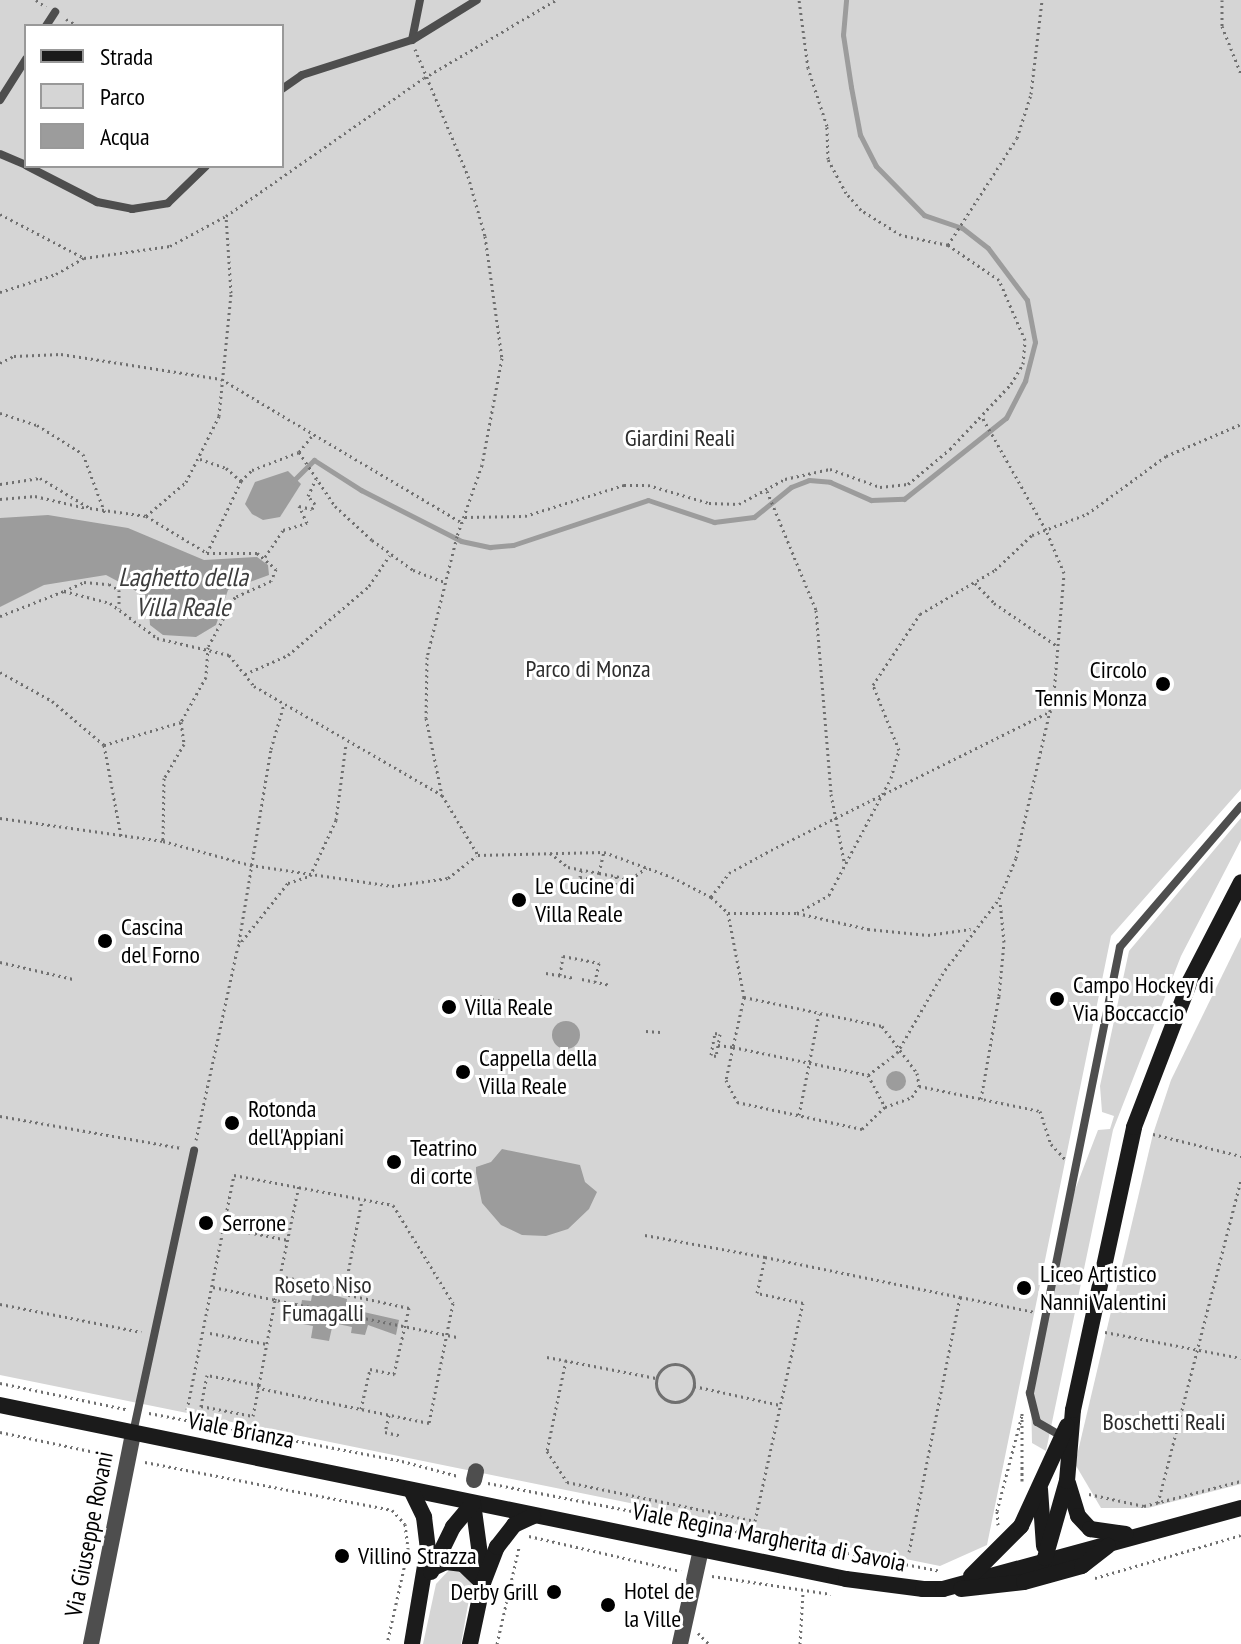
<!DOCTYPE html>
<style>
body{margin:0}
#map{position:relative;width:1241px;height:1644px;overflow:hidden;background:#fff;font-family:"PT Sans Narrow",sans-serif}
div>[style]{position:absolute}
.green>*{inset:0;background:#d5d5d5}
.water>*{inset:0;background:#9c9c9c}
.round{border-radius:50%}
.stream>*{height:5px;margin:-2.5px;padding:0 2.5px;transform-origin:2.5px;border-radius:2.5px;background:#9c9c9c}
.path>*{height:3px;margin-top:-1.5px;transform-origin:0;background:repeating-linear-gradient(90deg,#707070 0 2px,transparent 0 6px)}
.path>.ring{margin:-1.5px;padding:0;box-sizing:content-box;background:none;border:3px solid #707070;border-radius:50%}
.lane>*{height:8px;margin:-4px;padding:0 4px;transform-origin:4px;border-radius:4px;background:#4e4e4e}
.street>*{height:16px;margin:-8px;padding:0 8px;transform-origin:8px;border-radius:8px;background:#4e4e4e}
.secondary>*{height:16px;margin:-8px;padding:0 8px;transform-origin:8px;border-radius:8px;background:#1b1b1b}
.dots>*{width:22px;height:22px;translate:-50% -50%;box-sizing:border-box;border:4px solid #fff;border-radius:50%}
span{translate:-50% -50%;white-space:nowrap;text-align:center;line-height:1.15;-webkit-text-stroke:6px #fff;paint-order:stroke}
.park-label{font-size:24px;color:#2c2c2c}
.poi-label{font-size:24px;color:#000}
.right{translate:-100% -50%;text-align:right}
.left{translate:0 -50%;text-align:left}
.street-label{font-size:24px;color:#000}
.water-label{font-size:26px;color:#3d3d3d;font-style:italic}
.legend{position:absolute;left:24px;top:24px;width:260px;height:144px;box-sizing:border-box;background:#fff;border:2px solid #999;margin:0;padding:10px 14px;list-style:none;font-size:24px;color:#000}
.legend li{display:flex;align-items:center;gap:16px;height:40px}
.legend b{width:40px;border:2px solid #999}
</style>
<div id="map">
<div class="green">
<div style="clip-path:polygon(evenodd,0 0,1241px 0,1241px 789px,1111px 936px,987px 1545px,940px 1566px,0 1375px,0 0,26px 26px,282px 26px,282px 166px,26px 166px,26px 26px)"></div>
<div style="clip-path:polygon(1241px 818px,1241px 840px,1181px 956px,1113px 1130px,1046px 1451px,1032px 1443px,1031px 1397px,1073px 1195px,1098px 1130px,1110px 1129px,1114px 1116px,1102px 1112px,1100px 1086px,1129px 951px)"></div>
<div style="clip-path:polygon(1241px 937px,1241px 1484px,1148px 1508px,1101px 1508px,1075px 1464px,1153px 1134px,1171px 1080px)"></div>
<div style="clip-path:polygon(449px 1570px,462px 1571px,472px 1582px,461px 1644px,423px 1644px,436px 1584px)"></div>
</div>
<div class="water">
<div style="clip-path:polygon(288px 471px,301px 484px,280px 517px,263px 520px,252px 514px,245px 504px,255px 482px)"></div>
<div style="clip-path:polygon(48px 515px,128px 528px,204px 560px,257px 557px,268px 565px,269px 575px,228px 590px,216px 625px,196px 637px,163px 635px,150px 625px,149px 611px,138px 592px,106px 575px,44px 585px,0 607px,0 518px)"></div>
<div class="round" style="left:552px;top:1021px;width:28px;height:28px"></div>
<div class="round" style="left:886px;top:1071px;width:20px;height:20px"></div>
<div style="clip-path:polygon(502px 1149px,580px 1165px,585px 1182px,597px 1192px,589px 1209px,568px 1229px,546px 1236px,522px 1235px,501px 1225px,482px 1203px,476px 1173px,476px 1167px,491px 1162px)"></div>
<div style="clip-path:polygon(313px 1289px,347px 1299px,346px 1308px,399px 1320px,396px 1335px,368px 1325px,365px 1335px,351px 1333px,352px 1327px,333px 1323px,329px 1341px,311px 1338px,313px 1326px,298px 1323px,302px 1300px,311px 1301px)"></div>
</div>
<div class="stream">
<div style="left:293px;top:481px;width:30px;rotate:-45deg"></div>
<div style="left:314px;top:460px;width:56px;rotate:32.6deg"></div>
<div style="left:361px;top:490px;width:112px;rotate:27deg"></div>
<div style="left:461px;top:541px;width:30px;rotate:12deg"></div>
<div style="left:490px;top:547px;width:23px;rotate:-5deg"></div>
<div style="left:513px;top:545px;width:142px;rotate:-18.4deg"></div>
<div style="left:648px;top:500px;width:70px;rotate:18.4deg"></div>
<div style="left:714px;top:522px;width:40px;rotate:-7.1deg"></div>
<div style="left:754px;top:517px;width:48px;rotate:-39deg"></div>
<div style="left:791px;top:487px;width:19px;rotate:-21deg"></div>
<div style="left:809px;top:480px;width:21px;rotate:5deg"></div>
<div style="left:830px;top:482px;width:45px;rotate:23.7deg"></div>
<div style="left:871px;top:500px;width:33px;rotate:-2deg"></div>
<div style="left:904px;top:499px;width:130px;rotate:-38.5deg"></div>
<div style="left:1006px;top:418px;width:42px;rotate:-62.8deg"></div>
<div style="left:1025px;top:381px;width:40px;rotate:-75.6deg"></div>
<div style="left:1035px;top:342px;width:43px;rotate:-100.8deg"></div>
<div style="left:1027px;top:300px;width:65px;rotate:-126.9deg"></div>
<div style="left:988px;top:248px;width:33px;rotate:-142deg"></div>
<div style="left:962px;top:228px;width:40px;rotate:-161.1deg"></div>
<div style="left:924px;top:215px;width:69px;rotate:-134.4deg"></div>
<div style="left:876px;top:166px;width:35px;rotate:-117deg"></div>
<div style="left:860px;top:135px;width:49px;rotate:-100.6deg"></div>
<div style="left:851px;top:87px;width:53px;rotate:-98.7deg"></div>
<div style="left:843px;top:35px;width:35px;rotate:-85deg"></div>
</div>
<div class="path">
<div style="left:36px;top:0;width:12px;rotate:35deg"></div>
<div style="left:1222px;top:0;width:26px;rotate:90deg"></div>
<div style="left:1222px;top:26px;width:52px;rotate:68.4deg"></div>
<div style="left:66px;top:19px;width:14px;rotate:30deg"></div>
<div style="left:415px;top:49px;width:138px;rotate:67.3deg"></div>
<div style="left:468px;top:176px;width:62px;rotate:74.2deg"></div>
<div style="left:485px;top:236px;width:123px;rotate:82.1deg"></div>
<div style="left:502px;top:358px;width:109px;rotate:100.6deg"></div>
<div style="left:482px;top:465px;width:75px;rotate:109.4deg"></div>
<div style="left:457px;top:536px;width:125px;rotate:103.9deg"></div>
<div style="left:427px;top:657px;width:61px;rotate:90.9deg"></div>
<div style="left:426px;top:718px;width:79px;rotate:78.3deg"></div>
<div style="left:0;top:214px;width:95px;rotate:27.6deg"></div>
<div style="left:948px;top:245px;width:127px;rotate:-57.2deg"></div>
<div style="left:1017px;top:138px;width:46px;rotate:-72.3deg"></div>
<div style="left:1031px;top:94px;width:95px;rotate:-83.3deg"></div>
<div style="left:0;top:292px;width:59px;rotate:-17.8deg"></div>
<div style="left:56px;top:274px;width:32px;rotate:-30deg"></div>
<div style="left:84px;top:258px;width:87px;rotate:-7.9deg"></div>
<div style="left:170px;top:246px;width:64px;rotate:-28.2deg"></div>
<div style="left:226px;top:216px;width:241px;rotate:-34.9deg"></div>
<div style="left:424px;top:78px;width:153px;rotate:-30.6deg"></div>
<div style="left:0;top:363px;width:16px;rotate:-27deg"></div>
<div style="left:14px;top:356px;width:47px;rotate:-2.4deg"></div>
<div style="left:61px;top:354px;width:162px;rotate:8.9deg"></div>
<div style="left:221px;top:379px;width:282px;rotate:30.8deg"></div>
<div style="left:0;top:413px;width:39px;rotate:18deg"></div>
<div style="left:37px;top:425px;width:54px;rotate:32.2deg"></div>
<div style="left:83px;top:454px;width:63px;rotate:69.6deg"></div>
<div style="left:299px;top:452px;width:65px;rotate:56.3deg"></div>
<div style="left:335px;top:506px;width:50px;rotate:42.6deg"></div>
<div style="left:372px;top:540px;width:51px;rotate:36.2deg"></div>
<div style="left:413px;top:570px;width:34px;rotate:21deg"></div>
<div style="left:200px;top:459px;width:28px;rotate:19deg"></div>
<div style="left:226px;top:468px;width:20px;rotate:41deg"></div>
<div style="left:0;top:484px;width:40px;rotate:-8.5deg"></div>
<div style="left:40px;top:478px;width:58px;rotate:31deg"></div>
<div style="left:90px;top:508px;width:57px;rotate:8.1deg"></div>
<div style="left:146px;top:516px;width:71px;rotate:31.2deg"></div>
<div style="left:207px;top:553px;width:50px"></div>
<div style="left:257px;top:553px;width:25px;rotate:40deg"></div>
<div style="left:276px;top:569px;width:13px;rotate:113deg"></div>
<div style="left:271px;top:581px;width:39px;rotate:156deg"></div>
<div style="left:235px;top:597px;width:57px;rotate:118.4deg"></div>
<div style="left:208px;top:647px;width:30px;rotate:94deg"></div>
<div style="left:206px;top:677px;width:51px;rotate:119.1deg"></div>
<div style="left:181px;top:722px;width:22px;rotate:82deg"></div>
<div style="left:184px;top:744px;width:39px;rotate:120deg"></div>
<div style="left:164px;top:778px;width:63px;rotate:90.9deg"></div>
<div style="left:767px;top:491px;width:129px;rotate:67.6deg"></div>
<div style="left:816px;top:610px;width:185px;rotate:85.3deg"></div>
<div style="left:831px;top:794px;width:68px;rotate:79deg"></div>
<div style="left:0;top:499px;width:35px;rotate:-5deg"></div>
<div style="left:35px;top:496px;width:52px;rotate:13.2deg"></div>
<div style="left:146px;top:516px;width:52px;rotate:-40.4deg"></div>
<div style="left:186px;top:482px;width:74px;rotate:-63.4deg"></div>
<div style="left:219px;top:416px;width:124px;rotate:-84.4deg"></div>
<div style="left:231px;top:293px;width:77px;rotate:-93.7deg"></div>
<div style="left:465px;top:517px;width:60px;rotate:-1deg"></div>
<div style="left:525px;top:516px;width:104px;rotate:-17.4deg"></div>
<div style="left:624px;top:485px;width:24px"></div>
<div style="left:648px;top:485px;width:64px;rotate:16.4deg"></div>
<div style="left:709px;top:503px;width:30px;rotate:2deg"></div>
<div style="left:739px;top:504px;width:52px;rotate:-28.5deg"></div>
<div style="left:785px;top:479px;width:46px;rotate:-12.5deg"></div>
<div style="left:830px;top:469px;width:53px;rotate:19.8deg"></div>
<div style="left:880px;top:487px;width:28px;rotate:-6deg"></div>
<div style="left:908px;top:484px;width:55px;rotate:-39.8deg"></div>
<div style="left:950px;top:449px;width:89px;rotate:-46.8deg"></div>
<div style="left:1011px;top:384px;width:23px;rotate:-59deg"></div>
<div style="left:1023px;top:364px;width:24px;rotate:-85deg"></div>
<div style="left:1025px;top:340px;width:65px;rotate:-113.4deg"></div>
<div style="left:999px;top:280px;width:62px;rotate:-145.5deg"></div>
<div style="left:948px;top:245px;width:48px;rotate:-168deg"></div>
<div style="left:901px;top:235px;width:47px;rotate:-148deg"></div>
<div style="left:861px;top:210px;width:23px;rotate:-131deg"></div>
<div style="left:846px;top:193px;width:38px;rotate:-118deg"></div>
<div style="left:828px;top:159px;width:33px;rotate:-92deg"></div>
<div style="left:827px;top:126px;width:61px;rotate:-108.1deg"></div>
<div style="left:808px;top:68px;width:69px;rotate:-97.5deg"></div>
<div style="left:207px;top:553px;width:80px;rotate:-64.7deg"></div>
<div style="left:241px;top:481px;width:16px;rotate:-45deg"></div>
<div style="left:252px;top:470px;width:50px;rotate:-21deg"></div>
<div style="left:299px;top:452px;width:22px;rotate:-51deg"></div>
<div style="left:265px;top:557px;width:32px;rotate:-56deg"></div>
<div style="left:283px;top:530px;width:25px;rotate:-16deg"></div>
<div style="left:307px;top:523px;width:19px;rotate:-115deg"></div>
<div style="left:299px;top:506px;width:13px;rotate:13deg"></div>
<div style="left:312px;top:509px;width:6px;rotate:-59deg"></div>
<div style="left:315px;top:504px;width:11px;rotate:-131deg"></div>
<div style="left:308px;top:496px;width:19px;rotate:-65deg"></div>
<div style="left:975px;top:583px;width:28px;rotate:46deg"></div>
<div style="left:994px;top:603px;width:76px;rotate:34.3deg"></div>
<div style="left:64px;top:591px;width:22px;rotate:-24deg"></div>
<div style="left:84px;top:582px;width:25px;rotate:5deg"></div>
<div style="left:109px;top:584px;width:12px;rotate:31deg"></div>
<div style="left:119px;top:590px;width:18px;rotate:90deg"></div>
<div style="left:0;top:616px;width:69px;rotate:-21.3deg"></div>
<div style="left:64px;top:591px;width:48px;rotate:14.6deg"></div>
<div style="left:110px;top:603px;width:59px;rotate:36.7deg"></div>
<div style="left:157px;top:638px;width:74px;rotate:13.3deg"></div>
<div style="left:229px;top:655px;width:40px;rotate:51deg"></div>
<div style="left:254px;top:686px;width:217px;rotate:30.1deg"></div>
<div style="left:442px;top:795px;width:70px;rotate:59deg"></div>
<div style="left:478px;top:855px;width:126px;rotate:-1.4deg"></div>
<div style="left:604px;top:852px;width:72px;rotate:20.2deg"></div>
<div style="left:672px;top:877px;width:44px;rotate:27.1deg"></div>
<div style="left:711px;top:897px;width:23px;rotate:43deg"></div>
<div style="left:728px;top:913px;width:69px"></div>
<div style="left:797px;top:913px;width:37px;rotate:-29deg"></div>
<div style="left:829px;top:895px;width:132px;rotate:-62.1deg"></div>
<div style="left:891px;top:778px;width:29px;rotate:-74deg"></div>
<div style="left:899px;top:750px;width:70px;rotate:-111.8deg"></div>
<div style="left:873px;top:685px;width:85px;rotate:-56.5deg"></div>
<div style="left:920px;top:614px;width:87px;rotate:-30.4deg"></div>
<div style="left:995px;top:570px;width:51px;rotate:-43.4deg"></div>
<div style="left:1032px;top:535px;width:59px;rotate:-20.9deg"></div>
<div style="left:1087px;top:514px;width:98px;rotate:-36.3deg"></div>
<div style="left:1166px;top:456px;width:82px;rotate:-23.1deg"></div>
<div style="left:0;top:672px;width:60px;rotate:29.1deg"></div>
<div style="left:52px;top:701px;width:68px;rotate:40.2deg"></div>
<div style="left:104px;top:745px;width:93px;rotate:79.4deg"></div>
<div style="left:245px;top:674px;width:47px;rotate:-23.8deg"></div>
<div style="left:288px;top:655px;width:106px;rotate:-40.4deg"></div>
<div style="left:369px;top:586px;width:37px;rotate:-56deg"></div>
<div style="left:104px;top:745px;width:80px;rotate:-16.6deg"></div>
<div style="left:0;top:818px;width:165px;rotate:8deg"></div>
<div style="left:163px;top:841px;width:90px;rotate:15.4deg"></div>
<div style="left:250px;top:865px;width:144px;rotate:8.4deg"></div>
<div style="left:392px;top:886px;width:57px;rotate:-8.1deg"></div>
<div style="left:448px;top:878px;width:36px;rotate:-38deg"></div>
<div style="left:550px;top:853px;width:23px;rotate:38deg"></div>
<div style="left:568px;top:867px;width:32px;rotate:11deg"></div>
<div style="left:599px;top:873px;width:22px;rotate:-77deg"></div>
<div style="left:581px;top:870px;width:7px;rotate:98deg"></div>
<div style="left:580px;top:877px;width:36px;rotate:11deg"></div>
<div style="left:615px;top:884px;width:8px;rotate:-83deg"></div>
<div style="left:599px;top:873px;width:33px;rotate:11deg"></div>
<div style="left:631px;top:879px;width:19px;rotate:-36deg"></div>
<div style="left:711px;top:897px;width:30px;rotate:-53deg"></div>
<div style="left:729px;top:873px;width:48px;rotate:-28.7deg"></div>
<div style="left:771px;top:850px;width:313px;rotate:-26.4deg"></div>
<div style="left:728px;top:913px;width:86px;rotate:79.2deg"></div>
<div style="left:744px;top:997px;width:51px;rotate:102.4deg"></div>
<div style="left:733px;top:1047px;width:138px;rotate:11.7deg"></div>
<div style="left:868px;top:1075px;width:36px;rotate:62deg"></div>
<div style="left:885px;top:1107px;width:29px;rotate:-20deg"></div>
<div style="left:912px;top:1097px;width:13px;rotate:-58deg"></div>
<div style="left:919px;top:1086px;width:124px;rotate:11.7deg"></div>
<div style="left:1040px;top:1111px;width:35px;rotate:72deg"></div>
<div style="left:1051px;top:1144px;width:21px;rotate:47deg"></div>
<div style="left:797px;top:913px;width:73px;rotate:12.7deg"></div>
<div style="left:868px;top:929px;width:60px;rotate:5.7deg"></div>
<div style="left:928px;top:935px;width:43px;rotate:-7.9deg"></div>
<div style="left:239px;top:942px;width:196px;rotate:-80.6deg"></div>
<div style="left:271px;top:749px;width:47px;rotate:-73.9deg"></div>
<div style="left:0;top:962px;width:75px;rotate:13.1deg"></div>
<div style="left:546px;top:973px;width:29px;rotate:10deg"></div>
<div style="left:560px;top:975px;width:19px;rotate:-81deg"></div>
<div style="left:563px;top:956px;width:37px;rotate:11deg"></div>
<div style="left:599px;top:963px;width:19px;rotate:102deg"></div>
<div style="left:582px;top:979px;width:29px;rotate:12deg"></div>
<div style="left:480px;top:996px;width:23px;rotate:13deg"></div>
<div style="left:744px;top:997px;width:141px;rotate:11.9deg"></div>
<div style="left:882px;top:1026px;width:59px;rotate:53.3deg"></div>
<div style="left:917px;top:1073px;width:13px;rotate:81deg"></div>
<div style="left:646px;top:1031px;width:14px;rotate:4deg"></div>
<div style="left:715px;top:1033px;width:5px;rotate:11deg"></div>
<div style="left:720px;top:1034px;width:22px;rotate:100deg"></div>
<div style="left:716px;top:1056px;width:5px;rotate:-169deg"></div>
<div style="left:711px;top:1055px;width:22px;rotate:-80deg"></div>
<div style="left:718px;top:1045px;width:15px;rotate:8deg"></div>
<div style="left:733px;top:1047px;width:34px;rotate:102deg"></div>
<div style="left:726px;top:1080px;width:25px;rotate:63deg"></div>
<div style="left:737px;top:1102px;width:128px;rotate:12.2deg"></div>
<div style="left:862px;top:1129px;width:32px;rotate:-44deg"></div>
<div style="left:868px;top:1075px;width:36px;rotate:-37deg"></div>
<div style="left:897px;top:1053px;width:96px;rotate:-60deg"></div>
<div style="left:945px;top:970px;width:89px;rotate:-52.7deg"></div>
<div style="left:999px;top:899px;width:44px;rotate:-67.5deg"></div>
<div style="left:1016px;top:858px;width:169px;rotate:-77deg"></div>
<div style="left:1054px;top:693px;width:120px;rotate:-85.2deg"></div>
<div style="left:1064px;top:573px;width:47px;rotate:-112.7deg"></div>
<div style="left:1046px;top:530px;width:130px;rotate:-119.5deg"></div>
<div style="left:981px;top:1099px;width:105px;rotate:-80.1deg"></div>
<div style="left:999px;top:996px;width:54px;rotate:-84.7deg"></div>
<div style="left:1004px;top:942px;width:41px;rotate:-95.6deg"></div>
<div style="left:799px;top:1115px;width:103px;rotate:-78.8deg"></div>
<div style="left:0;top:1116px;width:184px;rotate:10deg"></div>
<div style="left:1153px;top:1134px;width:91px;rotate:14deg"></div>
<div style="left:196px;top:1140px;width:198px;rotate:-77.8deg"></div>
<div style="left:238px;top:946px;width:80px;rotate:-51.6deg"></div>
<div style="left:288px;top:883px;width:23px;rotate:-18deg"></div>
<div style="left:310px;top:876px;width:62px;rotate:-65.1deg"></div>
<div style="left:336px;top:820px;width:77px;rotate:-82.5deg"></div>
<div style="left:237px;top:1230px;width:52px;rotate:11.1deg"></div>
<div style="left:765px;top:1257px;width:199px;rotate:11.6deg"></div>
<div style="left:960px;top:1297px;width:260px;rotate:101.3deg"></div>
<div style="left:280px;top:1276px;width:64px;rotate:11.7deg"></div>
<div style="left:213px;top:1287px;width:249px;rotate:11.6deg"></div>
<div style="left:960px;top:1297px;width:76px;rotate:11.3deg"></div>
<div style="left:0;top:1304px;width:144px;rotate:11.2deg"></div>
<div style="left:1105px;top:1332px;width:138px;rotate:10.8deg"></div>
<div style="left:210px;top:1333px;width:58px;rotate:10.9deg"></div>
<div style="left:547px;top:1357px;width:111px;rotate:10.9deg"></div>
<div style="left:566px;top:1360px;width:93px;rotate:101.8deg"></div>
<div style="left:547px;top:1451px;width:37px;rotate:57deg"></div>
<div style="left:567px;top:1482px;width:192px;rotate:11.7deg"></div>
<div style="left:755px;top:1521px;width:223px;rotate:-77.6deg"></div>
<div style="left:803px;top:1303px;width:47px;rotate:-167.7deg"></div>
<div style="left:757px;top:1293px;width:37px;rotate:-77deg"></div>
<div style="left:765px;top:1257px;width:122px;rotate:-169.6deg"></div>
<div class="ring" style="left:656px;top:1364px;width:35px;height:35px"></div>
<div style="left:0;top:1383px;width:129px;rotate:11.7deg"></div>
<div style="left:259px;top:1385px;width:53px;rotate:-169.1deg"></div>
<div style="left:207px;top:1375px;width:32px;rotate:101deg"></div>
<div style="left:201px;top:1406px;width:53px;rotate:10.9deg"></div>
<div style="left:253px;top:1416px;width:32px;rotate:-79deg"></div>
<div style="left:259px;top:1385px;width:86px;rotate:-79.3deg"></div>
<div style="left:275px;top:1300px;width:117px;rotate:-78.2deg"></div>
<div style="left:694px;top:1386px;width:88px;rotate:12.5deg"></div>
<div style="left:361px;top:1409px;width:41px;rotate:-77.3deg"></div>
<div style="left:370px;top:1369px;width:25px;rotate:12deg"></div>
<div style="left:394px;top:1374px;width:68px;rotate:-77.2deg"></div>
<div style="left:409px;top:1308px;width:66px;rotate:-167.8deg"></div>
<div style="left:344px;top:1294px;width:96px;rotate:-79.2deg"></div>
<div style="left:187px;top:1410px;width:240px;rotate:-78.7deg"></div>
<div style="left:234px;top:1175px;width:162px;rotate:10.7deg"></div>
<div style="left:393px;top:1205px;width:115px;rotate:58.5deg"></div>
<div style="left:453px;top:1303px;width:122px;rotate:101.3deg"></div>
<div style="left:429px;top:1423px;width:175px;rotate:-168.4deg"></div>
<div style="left:149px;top:1413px;width:258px;rotate:10.7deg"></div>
<div style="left:402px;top:1461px;width:58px;rotate:15deg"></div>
<div style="left:1022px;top:1413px;width:68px;rotate:90deg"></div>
<div style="left:389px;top:1415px;width:17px;rotate:103deg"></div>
<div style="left:385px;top:1432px;width:17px;rotate:13deg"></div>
<div style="left:0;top:1432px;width:116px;rotate:11.9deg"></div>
<div style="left:145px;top:1462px;width:252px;rotate:11deg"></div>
<div style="left:392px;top:1510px;width:19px;rotate:47deg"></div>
<div style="left:405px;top:1524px;width:26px;rotate:83deg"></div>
<div style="left:408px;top:1550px;width:96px;rotate:102.6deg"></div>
<div style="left:488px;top:1483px;width:460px;rotate:11deg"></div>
<div style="left:1089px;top:1494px;width:56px;rotate:12.3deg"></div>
<div style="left:1144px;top:1506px;width:100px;rotate:-14.5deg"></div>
<div style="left:1158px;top:1503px;width:333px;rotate:-75.6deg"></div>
<div style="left:998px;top:1525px;width:14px;rotate:-94deg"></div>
<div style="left:997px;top:1511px;width:99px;rotate:-75.4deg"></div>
<div style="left:529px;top:1536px;width:156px;rotate:13deg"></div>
<div style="left:712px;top:1576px;width:120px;rotate:8.6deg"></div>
<div style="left:1095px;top:1578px;width:152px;rotate:-16.4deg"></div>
<div style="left:698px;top:1633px;width:16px;rotate:45deg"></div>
<div style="left:497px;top:1644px;width:99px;rotate:-77.2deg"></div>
<div style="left:800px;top:1644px;width:52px;rotate:-86.7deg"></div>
</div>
<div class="lane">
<div style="left:46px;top:26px;width:17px;rotate:-57deg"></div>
<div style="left:412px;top:40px;width:41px;rotate:-78.7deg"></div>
<div style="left:282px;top:89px;width:24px;rotate:-35deg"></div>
<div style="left:302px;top:75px;width:115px;rotate:-17.7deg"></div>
<div style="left:412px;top:40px;width:76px;rotate:-31.6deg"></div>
<div style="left:0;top:100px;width:49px;rotate:-57.6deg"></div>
<div style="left:0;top:154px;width:28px;rotate:23deg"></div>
<div style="left:27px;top:166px;width:79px;rotate:27.2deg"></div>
<div style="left:97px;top:202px;width:36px;rotate:11deg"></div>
<div style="left:132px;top:209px;width:36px;rotate:-9deg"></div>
<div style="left:168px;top:203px;width:53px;rotate:-44.2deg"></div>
<div style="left:133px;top:1433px;width:289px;rotate:-77.8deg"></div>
<div style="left:1063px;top:1437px;width:30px;rotate:-150deg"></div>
<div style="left:1037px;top:1422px;width:30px;rotate:-104deg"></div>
<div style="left:1030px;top:1393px;width:455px;rotate:-78.6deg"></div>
<div style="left:1120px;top:947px;width:186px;rotate:-49.4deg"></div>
</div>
<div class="street">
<div style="left:474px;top:1480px;width:9px;rotate:-77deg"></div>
<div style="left:91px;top:1644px;width:214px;rotate:-78.7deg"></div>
<div style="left:680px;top:1644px;width:97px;rotate:-77.5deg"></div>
</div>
<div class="secondary">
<div style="left:0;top:1405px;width:864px;rotate:11.62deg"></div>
<div style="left:846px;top:1579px;width:78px;rotate:7.4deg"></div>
<div style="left:923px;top:1589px;width:20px"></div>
<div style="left:943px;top:1589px;width:309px;rotate:-15.2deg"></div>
<div style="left:1068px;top:1483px;width:34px;rotate:73deg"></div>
<div style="left:1078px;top:1516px;width:18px;rotate:47deg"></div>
<div style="left:1090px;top:1529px;width:36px;rotate:8deg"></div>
<div style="left:1040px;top:1489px;width:57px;rotate:86deg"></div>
<div style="left:411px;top:1490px;width:30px;rotate:64deg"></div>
<div style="left:424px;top:1517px;width:31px;rotate:83deg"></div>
<div style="left:428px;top:1548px;width:97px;rotate:99.5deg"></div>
<div style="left:473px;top:1503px;width:75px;rotate:82.3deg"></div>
<div style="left:1045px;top:1558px;width:80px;rotate:-74.1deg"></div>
<div style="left:1067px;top:1481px;width:71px;rotate:-85.2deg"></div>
<div style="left:1073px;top:1410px;width:289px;rotate:-77.8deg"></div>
<div style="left:1134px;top:1127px;width:156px;rotate:-69deg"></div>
<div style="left:1190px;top:981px;width:111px;rotate:-62.7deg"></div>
<div style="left:433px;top:1568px;width:14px;rotate:-25deg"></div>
<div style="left:446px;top:1562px;width:17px;rotate:7deg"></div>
<div style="left:463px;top:1564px;width:28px;rotate:44deg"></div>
<div style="left:431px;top:1572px;width:50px;rotate:-63.9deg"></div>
<div style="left:453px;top:1527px;width:31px;rotate:-50deg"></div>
<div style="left:971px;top:1576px;width:71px;rotate:-45deg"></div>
<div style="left:1021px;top:1526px;width:110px;rotate:-65.3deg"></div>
<div style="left:961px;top:1589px;width:63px;rotate:-6.3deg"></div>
<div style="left:1024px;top:1582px;width:60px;rotate:-15.4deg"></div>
<div style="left:1082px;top:1566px;width:33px;rotate:-38deg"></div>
<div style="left:470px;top:1644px;width:62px;rotate:-78deg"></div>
<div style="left:483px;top:1583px;width:39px;rotate:-69deg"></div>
<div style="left:497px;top:1547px;width:28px;rotate:-52deg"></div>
<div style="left:514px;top:1525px;width:21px;rotate:-25deg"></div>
</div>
<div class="dots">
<div style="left:1163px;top:684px;background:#000"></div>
<div style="left:519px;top:900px;background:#000"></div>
<div style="left:105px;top:941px;background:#000"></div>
<div style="left:1057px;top:999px;background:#000"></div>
<div style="left:449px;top:1007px;background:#000"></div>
<div style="left:463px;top:1072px;background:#000"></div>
<div style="left:232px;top:1123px;background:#000"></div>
<div style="left:394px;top:1162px;background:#000"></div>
<div style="left:206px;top:1223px;background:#000"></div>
<div style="left:1024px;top:1288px;background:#000"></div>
<div style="left:342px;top:1556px;background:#000"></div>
<div style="left:554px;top:1592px;background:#000"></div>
<div style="left:608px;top:1605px;background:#000"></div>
</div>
<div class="park-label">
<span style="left:680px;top:438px">Giardini Reali</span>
<span style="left:588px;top:669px">Parco di Monza</span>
<span style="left:323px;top:1299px">Roseto Niso<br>Fumagalli</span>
<span style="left:1164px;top:1422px">Boschetti Reali</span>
</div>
<div class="poi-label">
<span class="right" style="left:1147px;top:684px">Circolo<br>Tennis Monza</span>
<span class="left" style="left:535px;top:900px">Le Cucine di<br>Villa Reale</span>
<span class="left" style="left:121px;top:941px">Cascina<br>del Forno</span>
<span class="left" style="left:1073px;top:999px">Campo Hockey di<br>Via Boccaccio</span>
<span class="left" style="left:465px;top:1007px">Villa Reale</span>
<span class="left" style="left:479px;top:1072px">Cappella della<br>Villa Reale</span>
<span class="left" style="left:248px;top:1123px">Rotonda<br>dell'Appiani</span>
<span class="left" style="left:410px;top:1162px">Teatrino<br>di corte</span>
<span class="left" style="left:222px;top:1223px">Serrone</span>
<span class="left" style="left:1040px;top:1288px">Liceo Artistico<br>Nanni Valentini</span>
<span class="left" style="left:358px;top:1556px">Villino Strazza</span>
<span class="left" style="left:624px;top:1605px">Hotel de<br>la Ville</span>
<span class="right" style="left:538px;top:1592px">Derby Grill</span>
</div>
<div class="street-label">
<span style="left:241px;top:1430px;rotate:11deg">Viale Brianza</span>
<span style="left:89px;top:1534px;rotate:-79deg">Via Giuseppe Rovani</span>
<span style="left:769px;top:1537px;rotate:11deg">Viale Regina Margherita di Savoia</span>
</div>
<div class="water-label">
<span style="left:183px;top:592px">Laghetto della<br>Villa Reale</span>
</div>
<ul class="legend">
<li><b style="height:10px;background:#1b1b1b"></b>Strada</li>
<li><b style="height:22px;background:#d5d5d5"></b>Parco</li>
<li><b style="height:22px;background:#9c9c9c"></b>Acqua</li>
</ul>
</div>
